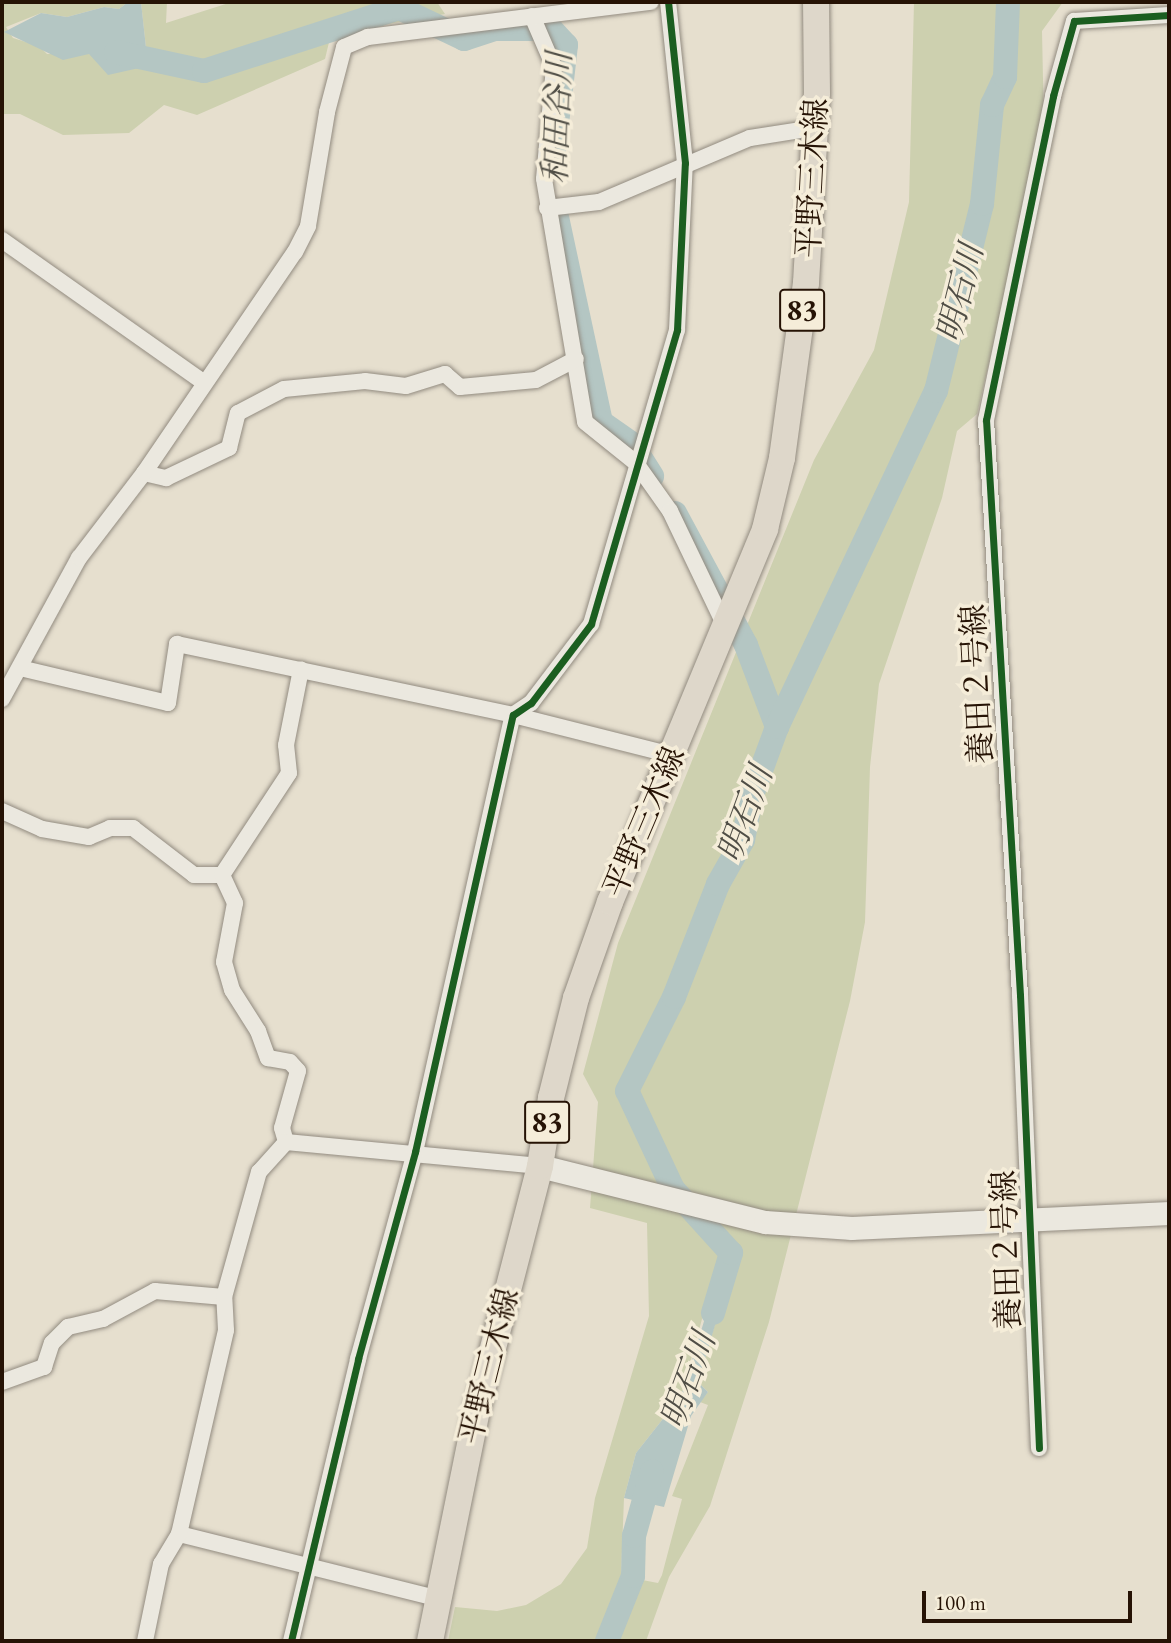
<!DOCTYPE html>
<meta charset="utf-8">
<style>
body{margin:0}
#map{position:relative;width:1171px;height:1643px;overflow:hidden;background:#e6dfce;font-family:"EB Garamond","Noto Serif JP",serif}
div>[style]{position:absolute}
.green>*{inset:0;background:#cdd0af}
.water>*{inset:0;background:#b4c6c3}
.river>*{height:24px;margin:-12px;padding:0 12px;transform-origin:12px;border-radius:12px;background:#b4c6c3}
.roads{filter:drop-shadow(0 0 2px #928b80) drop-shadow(0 0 2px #928b80)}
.street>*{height:16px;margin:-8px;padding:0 8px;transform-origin:8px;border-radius:8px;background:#ebe8df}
.secondary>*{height:23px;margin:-11.5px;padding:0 11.5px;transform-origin:11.5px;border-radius:11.5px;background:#ebe8df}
.primary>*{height:26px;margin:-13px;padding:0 13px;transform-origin:13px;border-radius:13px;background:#ded7ca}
.cycleway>*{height:7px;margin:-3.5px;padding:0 3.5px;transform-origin:3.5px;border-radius:3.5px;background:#1b5e20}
span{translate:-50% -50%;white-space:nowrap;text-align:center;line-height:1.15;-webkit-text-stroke:7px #f5edd9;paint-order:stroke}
.shield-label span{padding:2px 5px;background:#f5edd9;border:2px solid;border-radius:5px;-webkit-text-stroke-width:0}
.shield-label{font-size:30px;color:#261305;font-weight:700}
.street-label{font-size:32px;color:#261305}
.water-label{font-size:33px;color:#504e46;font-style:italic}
.frame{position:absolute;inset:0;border:4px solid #261305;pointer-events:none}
.scale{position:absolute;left:922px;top:1591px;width:210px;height:32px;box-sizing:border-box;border:4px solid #261305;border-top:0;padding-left:9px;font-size:21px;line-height:24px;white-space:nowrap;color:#261305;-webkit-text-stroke:5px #f5edd9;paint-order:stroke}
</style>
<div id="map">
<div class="green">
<div style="clip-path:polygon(2px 2px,128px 2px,119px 9px,104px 7px,67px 17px,41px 13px,6px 27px,13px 38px,39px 46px,47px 54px,89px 54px,148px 66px,141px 2px,167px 2px,166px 23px,232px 2px,437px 2px,445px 14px,331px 34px,325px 59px,197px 115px,164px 105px,129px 133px,63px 135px,20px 114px,2px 114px)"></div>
<div style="clip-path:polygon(evenodd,914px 2px,1063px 2px,1042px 31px,1044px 128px,977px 414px,957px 431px,942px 498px,879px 684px,870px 767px,865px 922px,850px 1001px,769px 1322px,710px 1506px,669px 1577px,646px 1641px,448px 1641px,455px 1607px,497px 1611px,526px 1605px,561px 1584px,587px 1548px,595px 1498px,649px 1316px,647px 1223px,590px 1208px,598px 1102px,583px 1074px,618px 943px,814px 460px,874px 350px,909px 202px,914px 2px,727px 1283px,698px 1382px,708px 1392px,700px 1402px,708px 1405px,672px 1496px,682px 1499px,662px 1575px,658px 1583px,621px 1576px,624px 1498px,636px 1453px,681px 1396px,708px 1297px,727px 1283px)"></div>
</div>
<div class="water">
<div style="clip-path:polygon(128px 2px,141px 2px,148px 66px,108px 75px,89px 54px,63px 60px,4px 32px,41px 13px,67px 17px,104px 7px,119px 9px)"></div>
<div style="clip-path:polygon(717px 1279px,728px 1282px,698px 1382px,708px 1392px,691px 1416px,664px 1507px,624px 1498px,636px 1453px,681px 1396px)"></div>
</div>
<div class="river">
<div style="left:116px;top:52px;width:90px;rotate:12.2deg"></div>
<div style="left:204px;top:71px;width:205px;rotate:-17.9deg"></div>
<div style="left:399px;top:8px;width:72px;rotate:25.5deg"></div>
<div style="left:464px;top:39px;width:32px;rotate:-18deg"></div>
<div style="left:494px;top:29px;width:57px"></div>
<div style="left:551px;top:29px;width:22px;rotate:47deg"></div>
<div style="left:566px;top:45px;width:123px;rotate:96.5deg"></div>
<div style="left:557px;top:217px;width:210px;rotate:77.9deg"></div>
<div style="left:601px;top:422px;width:38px;rotate:35deg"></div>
<div style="left:632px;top:444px;width:38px;rotate:58deg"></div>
<div style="left:675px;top:513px;width:150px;rotate:61.7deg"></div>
<div style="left:746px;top:645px;width:88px;rotate:69.3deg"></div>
<div style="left:713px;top:1313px;width:63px;rotate:-73.3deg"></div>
<div style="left:731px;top:1253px;width:86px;rotate:-132.2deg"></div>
<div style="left:673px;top:1189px;width:108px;rotate:-115.1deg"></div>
<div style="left:627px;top:1091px;width:105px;rotate:-63.4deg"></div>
<div style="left:674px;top:997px;width:121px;rotate:-68.7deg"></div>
<div style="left:718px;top:884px;width:51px;rotate:-60.4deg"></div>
<div style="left:743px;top:840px;width:46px;rotate:-78.7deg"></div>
<div style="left:752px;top:795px;width:72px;rotate:-69.8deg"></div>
<div style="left:777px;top:727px;width:372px;rotate:-64.7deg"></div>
<div style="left:936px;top:391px;width:193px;rotate:-76.2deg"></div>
<div style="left:982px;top:204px;width:100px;rotate:-84.2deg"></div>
<div style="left:992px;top:105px;width:31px;rotate:-65deg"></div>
<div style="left:1005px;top:77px;width:75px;rotate:-87.7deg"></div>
<div style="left:607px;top:1641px;width:70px;rotate:-68.2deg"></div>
<div style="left:633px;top:1576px;width:40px;rotate:-88.6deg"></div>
<div style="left:634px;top:1536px;width:67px;rotate:-74.5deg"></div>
</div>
<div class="roads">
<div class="street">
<div style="left:532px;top:16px;width:56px;rotate:66.7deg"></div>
<div style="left:554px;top:67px;width:112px;rotate:95.1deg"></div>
<div style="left:544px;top:179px;width:246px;rotate:80.4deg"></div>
<div style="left:585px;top:422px;width:65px;rotate:38.8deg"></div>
<div style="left:636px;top:463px;width:59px;rotate:54.7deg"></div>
<div style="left:670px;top:511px;width:127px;rotate:64.4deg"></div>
<div style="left:547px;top:208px;width:52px;rotate:-6.6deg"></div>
<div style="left:599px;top:202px;width:164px;rotate:-23deg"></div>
<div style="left:750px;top:138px;width:65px;rotate:-8.9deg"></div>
<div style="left:2px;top:240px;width:246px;rotate:35.2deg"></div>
<div style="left:144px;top:473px;width:23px;rotate:13deg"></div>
<div style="left:166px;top:478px;width:70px;rotate:-25.5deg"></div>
<div style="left:229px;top:448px;width:36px;rotate:-76deg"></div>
<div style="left:238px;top:413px;width:52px;rotate:-27.6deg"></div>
<div style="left:284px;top:389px;width:81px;rotate:-5.6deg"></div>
<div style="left:365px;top:381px;width:41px;rotate:7deg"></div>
<div style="left:406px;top:386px;width:41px;rotate:-17.1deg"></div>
<div style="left:445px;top:374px;width:20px;rotate:41deg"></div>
<div style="left:460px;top:387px;width:76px;rotate:-5.3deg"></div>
<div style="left:536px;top:380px;width:45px;rotate:-27.7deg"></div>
<div style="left:20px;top:668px;width:152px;rotate:13.3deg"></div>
<div style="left:168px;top:703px;width:60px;rotate:-81.3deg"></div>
<div style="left:177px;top:644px;width:343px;rotate:11.9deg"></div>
<div style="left:513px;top:715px;width:164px;rotate:14.1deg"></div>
<div style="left:2px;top:699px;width:161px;rotate:-61.4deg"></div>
<div style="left:79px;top:558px;width:107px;rotate:-52.6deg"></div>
<div style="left:144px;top:473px;width:268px;rotate:-55.7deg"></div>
<div style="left:295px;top:252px;width:29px;rotate:-63deg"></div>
<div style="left:308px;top:226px;width:116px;rotate:-80.5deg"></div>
<div style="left:327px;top:112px;width:67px;rotate:-75.3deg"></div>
<div style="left:344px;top:47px;width:26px;rotate:-23deg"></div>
<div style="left:368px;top:37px;width:285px;rotate:-7.1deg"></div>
<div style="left:2px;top:811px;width:44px;rotate:24.2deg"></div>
<div style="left:42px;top:829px;width:48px;rotate:9.7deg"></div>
<div style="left:89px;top:837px;width:23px;rotate:-23deg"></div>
<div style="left:110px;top:828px;width:23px"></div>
<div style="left:133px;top:828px;width:77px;rotate:37.6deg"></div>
<div style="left:194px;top:875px;width:28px"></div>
<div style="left:222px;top:875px;width:31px;rotate:65deg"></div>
<div style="left:235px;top:903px;width:60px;rotate:100.6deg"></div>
<div style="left:224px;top:962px;width:29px;rotate:74deg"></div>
<div style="left:232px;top:990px;width:49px;rotate:57.6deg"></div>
<div style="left:258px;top:1031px;width:29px;rotate:70deg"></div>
<div style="left:268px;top:1058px;width:22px;rotate:10deg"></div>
<div style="left:290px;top:1062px;width:12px;rotate:48deg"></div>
<div style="left:298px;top:1071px;width:59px;rotate:105.7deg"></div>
<div style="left:282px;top:1128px;width:15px;rotate:74deg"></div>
<div style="left:222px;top:875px;width:122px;rotate:-56.7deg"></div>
<div style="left:289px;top:773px;width:28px;rotate:-96deg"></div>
<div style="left:286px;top:745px;width:77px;rotate:-78.8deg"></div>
<div style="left:286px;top:1142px;width:255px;rotate:5.4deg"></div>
<div style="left:2px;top:1382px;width:45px;rotate:-19.7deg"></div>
<div style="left:44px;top:1367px;width:25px;rotate:-72deg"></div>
<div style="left:52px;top:1343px;width:23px;rotate:-45deg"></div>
<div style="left:68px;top:1327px;width:36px;rotate:-13deg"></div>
<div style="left:103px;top:1319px;width:59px;rotate:-28.3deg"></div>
<div style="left:155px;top:1291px;width:69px;rotate:5deg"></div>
<div style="left:1039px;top:1448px;width:453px;rotate:-92.4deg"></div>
<div style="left:1020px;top:995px;width:576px;rotate:-93.38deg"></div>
<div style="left:986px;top:420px;width:331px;rotate:-78.3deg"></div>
<div style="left:1053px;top:96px;width:78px;rotate:-74.4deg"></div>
<div style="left:1074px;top:21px;width:95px;rotate:-3.6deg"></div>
<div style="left:179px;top:1534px;width:269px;rotate:14deg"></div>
<div style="left:145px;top:1641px;width:79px;rotate:-78.3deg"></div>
<div style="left:161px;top:1564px;width:35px;rotate:-59deg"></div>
<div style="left:179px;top:1534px;width:209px;rotate:-77deg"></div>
<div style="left:226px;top:1330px;width:33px;rotate:-93deg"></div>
<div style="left:224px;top:1297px;width:130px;rotate:-74.4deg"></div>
<div style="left:259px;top:1172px;width:40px;rotate:-48deg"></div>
<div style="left:291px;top:1641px;width:290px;rotate:-76.6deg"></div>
<div style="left:358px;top:1359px;width:215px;rotate:-74.6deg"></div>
<div style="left:415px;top:1152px;width:448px;rotate:-77.4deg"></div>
<div style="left:513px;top:715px;width:22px;rotate:-34deg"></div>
<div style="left:531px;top:703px;width:99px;rotate:-52.8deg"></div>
<div style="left:591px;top:624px;width:306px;rotate:-73.7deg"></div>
<div style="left:677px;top:330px;width:167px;rotate:-87.3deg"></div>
<div style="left:685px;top:163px;width:162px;rotate:-96deg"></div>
</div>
<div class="secondary">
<div style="left:540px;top:1166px;width:232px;rotate:14deg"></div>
<div style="left:765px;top:1222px;width:87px;rotate:3.9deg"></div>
<div style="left:852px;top:1228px;width:317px;rotate:-2.7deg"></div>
</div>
<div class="primary">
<div style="left:430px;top:1641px;width:240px;rotate:-78.5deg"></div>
<div style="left:478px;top:1406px;width:248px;rotate:-75.5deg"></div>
<div style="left:540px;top:1166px;width:69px;rotate:-80.8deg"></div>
<div style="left:551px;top:1098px;width:103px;rotate:-76deg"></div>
<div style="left:576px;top:998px;width:102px;rotate:-70.5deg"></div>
<div style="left:610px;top:902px;width:404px;rotate:-67.4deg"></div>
<div style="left:765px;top:529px;width:73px;rotate:-76.5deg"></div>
<div style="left:782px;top:458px;width:177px;rotate:-82.2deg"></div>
<div style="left:806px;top:283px;width:189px;rotate:-86.7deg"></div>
<div style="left:817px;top:94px;width:92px;rotate:-90.6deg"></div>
</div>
</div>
<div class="cycleway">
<div style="left:1039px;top:1448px;width:453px;rotate:-92.4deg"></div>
<div style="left:1020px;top:995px;width:576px;rotate:-93.38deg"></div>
<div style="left:986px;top:420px;width:331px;rotate:-78.3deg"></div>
<div style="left:1053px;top:96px;width:78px;rotate:-74.4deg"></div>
<div style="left:1074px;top:21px;width:95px;rotate:-3.6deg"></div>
<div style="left:291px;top:1641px;width:290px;rotate:-76.6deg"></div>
<div style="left:358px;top:1359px;width:215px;rotate:-74.6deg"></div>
<div style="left:415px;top:1152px;width:448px;rotate:-77.4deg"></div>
<div style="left:513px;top:715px;width:22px;rotate:-34deg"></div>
<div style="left:531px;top:703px;width:99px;rotate:-52.8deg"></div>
<div style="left:591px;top:624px;width:306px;rotate:-73.7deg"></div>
<div style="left:677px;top:330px;width:167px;rotate:-87.3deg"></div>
<div style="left:685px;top:163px;width:162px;rotate:-96deg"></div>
</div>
<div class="shield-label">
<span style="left:802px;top:310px">83</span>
<span style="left:547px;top:1122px">83</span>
</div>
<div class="street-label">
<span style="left:812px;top:178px;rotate:-87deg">平野三木線</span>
<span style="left:977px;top:684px;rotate:-93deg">養田２号線</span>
<span style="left:644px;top:822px;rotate:-67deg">平野三木線</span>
<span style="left:1006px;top:1250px;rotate:-92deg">養田２号線</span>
<span style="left:489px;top:1366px;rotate:-76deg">平野三木線</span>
</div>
<div class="water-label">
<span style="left:557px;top:118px;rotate:-88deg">和田谷川</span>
<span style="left:960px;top:293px;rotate:-76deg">明石川</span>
<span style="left:745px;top:814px;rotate:-70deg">明石川</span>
<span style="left:688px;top:1380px;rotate:-70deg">明石川</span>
</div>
<div class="frame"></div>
<div class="scale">100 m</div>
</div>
